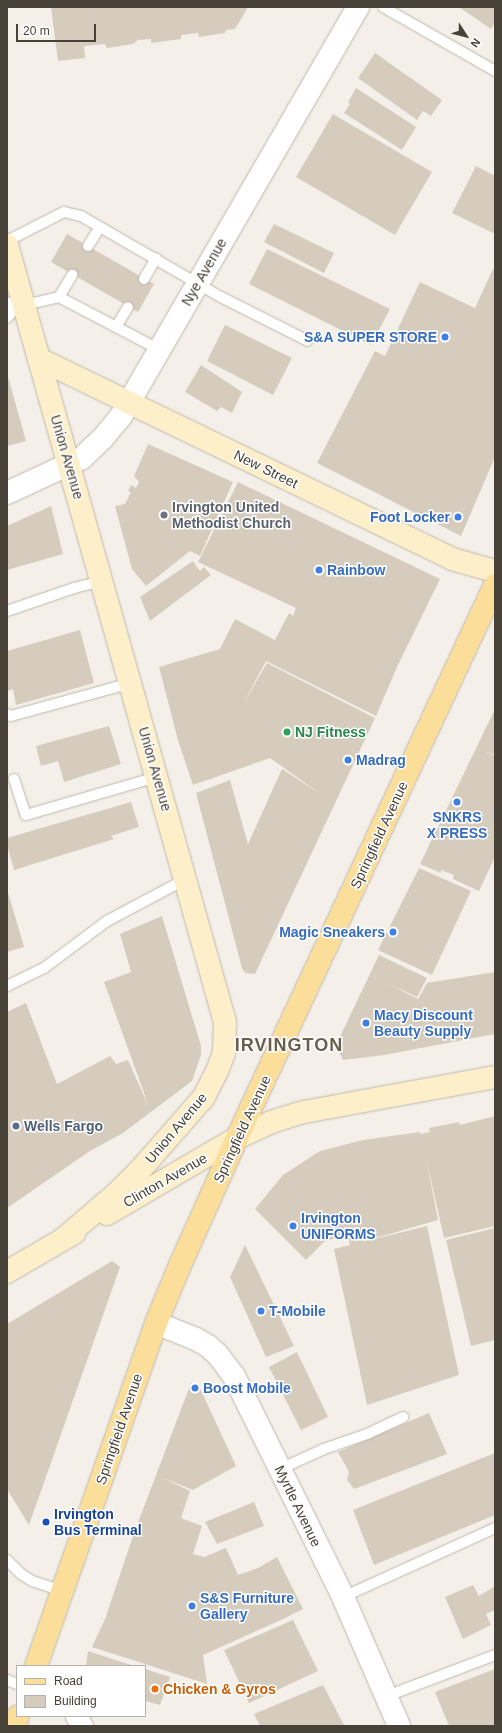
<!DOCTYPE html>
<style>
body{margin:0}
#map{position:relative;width:502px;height:1733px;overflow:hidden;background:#f4f0e9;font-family:Arial,sans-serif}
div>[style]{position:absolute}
.building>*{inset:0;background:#d5ccbe}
.roads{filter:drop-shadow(0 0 1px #bfb8ab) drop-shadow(0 0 1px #bfb8ab)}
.service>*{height:10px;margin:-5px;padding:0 5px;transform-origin:5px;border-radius:5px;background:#fff}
.minor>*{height:21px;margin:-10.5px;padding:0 10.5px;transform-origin:10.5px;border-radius:10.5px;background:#fff}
.tertiary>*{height:22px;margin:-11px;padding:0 11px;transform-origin:11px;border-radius:11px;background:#fff}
.secondary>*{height:22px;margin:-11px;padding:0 11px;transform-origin:11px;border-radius:11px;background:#fdefca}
.primary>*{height:22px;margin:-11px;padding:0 11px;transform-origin:11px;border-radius:11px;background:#fbde9a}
.dots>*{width:11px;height:11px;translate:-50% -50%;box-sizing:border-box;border:2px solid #fff;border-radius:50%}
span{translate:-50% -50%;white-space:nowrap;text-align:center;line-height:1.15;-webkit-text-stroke:3px #fff;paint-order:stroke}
.street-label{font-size:14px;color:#474137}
.shop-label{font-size:14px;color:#366cbe;font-weight:700}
.right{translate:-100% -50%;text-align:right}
.left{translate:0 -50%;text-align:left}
.worship-label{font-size:14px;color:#5b616d;font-weight:700}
.leisure-label{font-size:14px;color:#27864d;font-weight:700}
.service-label{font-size:14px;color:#4e5e75;font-weight:700}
.transit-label{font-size:14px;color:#164399;font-weight:700}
.food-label{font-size:14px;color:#c56008;font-weight:700}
.district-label{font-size:18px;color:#6a5e4f;font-weight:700;letter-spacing:1px}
.frame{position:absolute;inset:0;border:8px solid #474137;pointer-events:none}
.legend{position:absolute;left:16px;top:1665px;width:130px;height:52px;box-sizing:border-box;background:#fff;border:1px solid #b5b3af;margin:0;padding:5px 7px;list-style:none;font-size:12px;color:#474137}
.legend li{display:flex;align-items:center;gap:8px;height:20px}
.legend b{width:20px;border:1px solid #b5b3af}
.north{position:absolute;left:446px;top:16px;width:40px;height:40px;-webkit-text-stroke:3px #fff;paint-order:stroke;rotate:126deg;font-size:11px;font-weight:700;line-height:16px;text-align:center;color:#474137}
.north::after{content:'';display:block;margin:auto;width:14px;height:18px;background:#474137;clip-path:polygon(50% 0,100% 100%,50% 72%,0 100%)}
.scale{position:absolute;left:16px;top:24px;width:80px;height:18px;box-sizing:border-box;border:2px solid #474137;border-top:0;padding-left:5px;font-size:12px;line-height:14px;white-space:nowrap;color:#474137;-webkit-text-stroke:3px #fff;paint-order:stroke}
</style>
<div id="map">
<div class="building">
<div style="clip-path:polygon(51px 7px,248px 7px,235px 29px,226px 30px,225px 33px,199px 37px,198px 33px,181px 35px,181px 39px,151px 43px,151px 39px,138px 40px,133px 44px,107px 48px,105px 44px,84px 46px,85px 58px,58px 61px)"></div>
<div style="clip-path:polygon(459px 7px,495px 7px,495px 22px,491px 29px)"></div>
<div style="clip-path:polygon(375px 53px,442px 100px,431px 116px,423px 111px,417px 120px,358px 78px)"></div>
<div style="clip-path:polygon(356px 88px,416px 127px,402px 150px,344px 113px,350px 104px,348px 102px)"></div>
<div style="clip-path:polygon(333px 114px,432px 172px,395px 235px,296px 177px)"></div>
<div style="clip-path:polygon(476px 166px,495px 176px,495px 234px,452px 213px)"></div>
<div style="clip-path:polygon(274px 224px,334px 253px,324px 273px,264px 242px)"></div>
<div style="clip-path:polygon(67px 234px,154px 284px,138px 312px,51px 262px)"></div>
<div style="clip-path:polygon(267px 249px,390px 309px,371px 345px,249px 284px)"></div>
<div style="clip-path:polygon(493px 269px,495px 270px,495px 457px,461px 536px,317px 463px,375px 351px,385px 356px,420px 282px,475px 308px)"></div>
<div style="clip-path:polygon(225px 325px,292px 358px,273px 395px,207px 361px)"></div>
<div style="clip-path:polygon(201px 365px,242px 392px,232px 413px,221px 407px,217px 411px,185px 392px)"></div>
<div style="clip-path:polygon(7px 373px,26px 441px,7px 446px)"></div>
<div style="clip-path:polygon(148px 444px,233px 482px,200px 556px,190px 551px,146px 586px,132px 569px,115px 506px,125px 504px,131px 492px,128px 491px,131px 485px,136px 488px,139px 482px,134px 476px)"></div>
<div style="clip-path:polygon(238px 482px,440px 579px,397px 667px,376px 716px,256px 656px,266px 661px,242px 706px,267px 663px,375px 718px,255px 974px,245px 973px,242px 968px,196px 793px,230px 780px,248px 844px,282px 769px,322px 795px,270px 758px,193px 785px,178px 740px,159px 667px,220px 649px,235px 619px,275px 640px,289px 613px,293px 616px,296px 608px,198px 562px)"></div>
<div style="clip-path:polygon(51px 506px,63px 554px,7px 570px,7px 526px)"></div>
<div style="clip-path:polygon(193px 561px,200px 571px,204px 567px,211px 575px,150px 621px,140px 597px)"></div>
<div style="clip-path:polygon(80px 630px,94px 683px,16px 705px,13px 689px,7px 691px,7px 651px)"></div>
<div style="clip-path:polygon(495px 709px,495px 755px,484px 751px,495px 756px,495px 857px,479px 891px,453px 879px,454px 875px,441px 870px,441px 873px,420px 864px)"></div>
<div style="clip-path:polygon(109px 726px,121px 764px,64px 782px,58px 761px,41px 766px,36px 746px)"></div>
<div style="clip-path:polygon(131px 802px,139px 827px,111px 836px,114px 839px,14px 870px,7px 845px,7px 838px)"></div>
<div style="clip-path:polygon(419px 868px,471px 891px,432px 975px,378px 950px)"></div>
<div style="clip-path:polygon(7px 889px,24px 947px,7px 952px)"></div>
<div style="clip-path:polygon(162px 916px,201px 1046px,201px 1055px,192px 1081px,123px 1133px,90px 1151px,7px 1208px,7px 1012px,26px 1003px,57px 1084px,110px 1056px,116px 1064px,128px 1060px,149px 1107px,104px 982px,131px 972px,120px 934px)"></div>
<div style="clip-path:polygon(379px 955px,427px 978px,417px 997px,387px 983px,418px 999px,427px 983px,495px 972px,495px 1034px,384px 1055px,343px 1060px,336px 1045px)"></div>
<div style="clip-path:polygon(495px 1116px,495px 1226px,444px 1238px,426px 1158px,438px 1220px,362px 1242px,427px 1226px,459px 1375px,367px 1405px,334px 1249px,350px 1245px,347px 1234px,324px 1242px,306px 1260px,255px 1209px,283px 1175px,320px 1151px,363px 1140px,420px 1132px,420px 1134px,430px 1132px,429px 1128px,459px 1122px,460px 1125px)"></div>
<div style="clip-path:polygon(495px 1228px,495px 1340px,471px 1346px,446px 1240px)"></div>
<div style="clip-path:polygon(245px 1245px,294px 1346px,266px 1357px,230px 1277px)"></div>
<div style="clip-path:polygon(112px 1261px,120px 1267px,29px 1525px,7px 1489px,7px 1324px)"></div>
<div style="clip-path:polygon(297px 1352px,328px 1417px,301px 1430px,269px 1367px)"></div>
<div style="clip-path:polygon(191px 1383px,198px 1384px,236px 1466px,193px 1490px,163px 1478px,190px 1491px,181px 1518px,202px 1526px,193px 1554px,204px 1557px,226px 1548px,238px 1575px,258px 1568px,277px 1557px,303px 1609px,281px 1620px,203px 1655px,207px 1684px,92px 1647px,105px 1619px,134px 1533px)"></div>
<div style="clip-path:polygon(429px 1413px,447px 1454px,354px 1489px,347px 1480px,349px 1472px,338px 1452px)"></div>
<div style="clip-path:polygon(495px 1453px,495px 1515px,374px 1565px,353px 1510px)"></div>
<div style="clip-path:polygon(254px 1502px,264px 1526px,217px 1544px,205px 1522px)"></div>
<div style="clip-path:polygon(473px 1585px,479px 1596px,495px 1586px,495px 1610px,486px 1614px,491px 1625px,463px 1639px,445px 1597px)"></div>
<div style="clip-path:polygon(293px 1620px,318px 1671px,249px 1703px,224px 1650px)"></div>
<div style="clip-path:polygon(88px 1651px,134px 1666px,86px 1666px)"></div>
<div style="clip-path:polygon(145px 1669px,170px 1677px,160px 1705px,145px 1701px)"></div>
<div style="clip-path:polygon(495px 1669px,495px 1726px,449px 1726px,435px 1692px)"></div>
<div style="clip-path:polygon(323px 1685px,344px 1725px,341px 1726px,260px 1726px,254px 1714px)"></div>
</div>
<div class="roads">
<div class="service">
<div style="left:383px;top:7px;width:129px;rotate:29.7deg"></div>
<div style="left:7px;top:241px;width:64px;rotate:-27deg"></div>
<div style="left:64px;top:212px;width:17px;rotate:13deg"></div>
<div style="left:81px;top:216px;width:162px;rotate:30.1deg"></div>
<div style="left:221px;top:297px;width:97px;rotate:26.8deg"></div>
<div style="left:88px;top:246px;width:22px;rotate:-58deg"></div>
<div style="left:144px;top:279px;width:24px;rotate:-60deg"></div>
<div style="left:59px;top:297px;width:26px;rotate:-59deg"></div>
<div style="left:7px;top:302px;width:10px;rotate:29deg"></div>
<div style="left:7px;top:318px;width:14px;rotate:-51deg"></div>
<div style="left:16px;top:307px;width:44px;rotate:-13.1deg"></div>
<div style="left:59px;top:297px;width:114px;rotate:27.7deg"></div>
<div style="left:116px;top:327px;width:23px;rotate:-59deg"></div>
<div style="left:7px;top:611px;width:71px;rotate:-18.9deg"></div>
<div style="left:74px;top:588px;width:29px;rotate:-14deg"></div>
<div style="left:7px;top:714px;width:4px;rotate:27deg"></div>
<div style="left:11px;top:716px;width:124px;rotate:-15.4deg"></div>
<div style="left:14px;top:779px;width:38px;rotate:72deg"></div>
<div style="left:26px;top:815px;width:136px;rotate:-16.2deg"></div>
<div style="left:7px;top:986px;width:41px;rotate:-25.9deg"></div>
<div style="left:44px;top:968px;width:79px;rotate:-36.7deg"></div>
<div style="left:107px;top:921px;width:89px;rotate:-28deg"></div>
<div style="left:280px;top:1469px;width:48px;rotate:-24.4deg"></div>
<div style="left:324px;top:1449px;width:46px;rotate:-19.2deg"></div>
<div style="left:367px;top:1434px;width:40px;rotate:-25deg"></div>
<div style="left:7px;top:1560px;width:20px;rotate:45deg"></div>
<div style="left:21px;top:1574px;width:13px;rotate:32deg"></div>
<div style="left:32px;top:1581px;width:32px;rotate:18deg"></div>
<div style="left:343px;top:1597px;width:167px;rotate:-24.4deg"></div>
<div style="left:7px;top:1680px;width:11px;rotate:22deg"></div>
<div style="left:387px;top:1696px;width:116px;rotate:-20.8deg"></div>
</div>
<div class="minor">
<div style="left:76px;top:1716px;width:12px;rotate:59deg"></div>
</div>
<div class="tertiary">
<div style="left:7px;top:493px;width:83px;rotate:-25deg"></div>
<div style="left:82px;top:458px;width:28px;rotate:-44deg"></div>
<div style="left:102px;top:439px;width:30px;rotate:-50deg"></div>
<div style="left:121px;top:416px;width:473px;rotate:-59.9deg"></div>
<div style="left:156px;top:1323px;width:43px;rotate:21.8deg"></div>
<div style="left:196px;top:1339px;width:14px;rotate:30deg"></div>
<div style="left:208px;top:1346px;width:13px;rotate:42deg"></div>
<div style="left:218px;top:1355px;width:26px;rotate:53deg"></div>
<div style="left:234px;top:1376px;width:246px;rotate:63.7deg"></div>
<div style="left:343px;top:1597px;width:141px;rotate:66.5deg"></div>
</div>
<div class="secondary">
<div style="left:7px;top:245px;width:807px;rotate:74.33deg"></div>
<div style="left:225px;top:1022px;width:31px;rotate:92deg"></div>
<div style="left:224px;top:1053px;width:17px;rotate:111deg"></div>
<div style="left:218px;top:1069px;width:33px;rotate:117deg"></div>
<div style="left:203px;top:1098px;width:94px;rotate:131.1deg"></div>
<div style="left:141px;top:1169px;width:34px;rotate:135deg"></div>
<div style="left:117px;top:1193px;width:72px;rotate:139.5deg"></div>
<div style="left:39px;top:359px;width:459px;rotate:25.8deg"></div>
<div style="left:452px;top:559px;width:45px;rotate:15.6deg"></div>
<div style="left:107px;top:1214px;width:151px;rotate:-30.3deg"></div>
<div style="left:237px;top:1138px;width:38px;rotate:-25deg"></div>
<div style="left:271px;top:1122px;width:34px;rotate:-17deg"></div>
<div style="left:304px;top:1112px;width:194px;rotate:-10.4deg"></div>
<div style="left:7px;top:1272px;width:78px;rotate:-30.2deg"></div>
</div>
<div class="primary">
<div style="left:36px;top:1666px;width:363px;rotate:-70.7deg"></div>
<div style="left:156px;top:1323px;width:65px;rotate:-67.4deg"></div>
<div style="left:181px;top:1263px;width:137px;rotate:-65.9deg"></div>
<div style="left:237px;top:1138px;width:610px;rotate:-64.99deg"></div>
<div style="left:15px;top:1726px;width:10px;rotate:-73deg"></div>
</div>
</div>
<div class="dots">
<div style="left:445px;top:337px;background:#3f7fe0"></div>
<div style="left:164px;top:515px;background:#6b7280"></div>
<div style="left:458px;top:517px;background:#3f7fe0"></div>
<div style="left:319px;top:570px;background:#3f7fe0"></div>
<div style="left:287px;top:732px;background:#2e9e5b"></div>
<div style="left:348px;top:760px;background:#3f7fe0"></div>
<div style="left:457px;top:802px;background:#3f7fe0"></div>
<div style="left:393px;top:932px;background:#3f7fe0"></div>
<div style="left:366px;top:1023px;background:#3f7fe0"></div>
<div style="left:16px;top:1126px;background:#5c6f8a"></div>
<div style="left:293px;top:1226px;background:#3f7fe0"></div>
<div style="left:261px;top:1311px;background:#3f7fe0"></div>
<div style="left:195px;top:1388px;background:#3f7fe0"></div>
<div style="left:46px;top:1522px;background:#1a4fb4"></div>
<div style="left:192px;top:1606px;background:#3f7fe0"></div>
<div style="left:155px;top:1689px;background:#e8710a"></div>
</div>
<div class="street-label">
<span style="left:204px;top:272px;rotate:-60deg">Nye Avenue</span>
<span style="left:67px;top:457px;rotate:74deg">Union Avenue</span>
<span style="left:266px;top:469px;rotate:26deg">New Street</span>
<span style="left:155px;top:769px;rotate:74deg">Union Avenue</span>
<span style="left:379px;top:835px;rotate:-65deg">Springfield Avenue</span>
<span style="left:176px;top:1128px;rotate:-50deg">Union Avenue</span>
<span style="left:242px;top:1129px;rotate:-65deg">Springfield Avenue</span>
<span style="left:165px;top:1180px;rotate:-30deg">Clinton Avenue</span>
<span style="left:119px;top:1429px;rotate:-71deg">Springfield Avenue</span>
<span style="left:298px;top:1506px;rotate:64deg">Myrtle Avenue</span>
</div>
<div class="shop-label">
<span class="right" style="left:437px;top:337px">S&amp;A SUPER STORE</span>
<span class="right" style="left:450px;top:517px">Foot Locker</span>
<span class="left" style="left:327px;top:570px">Rainbow</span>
<span class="left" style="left:356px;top:760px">Madrag</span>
<span style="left:457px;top:825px">SNKRS<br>X PRESS</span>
<span class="right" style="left:385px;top:932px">Magic Sneakers</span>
<span class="left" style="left:374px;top:1023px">Macy Discount<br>Beauty Supply</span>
<span class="left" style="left:301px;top:1226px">Irvington<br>UNIFORMS</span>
<span class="left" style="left:269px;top:1311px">T-Mobile</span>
<span class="left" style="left:203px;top:1388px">Boost Mobile</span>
<span class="left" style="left:200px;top:1606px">S&amp;S Furniture<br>Gallery</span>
</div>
<div class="worship-label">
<span class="left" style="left:172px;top:515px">Irvington United<br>Methodist Church</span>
</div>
<div class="leisure-label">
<span class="left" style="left:295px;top:732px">NJ Fitness</span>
</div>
<div class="service-label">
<span class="left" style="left:24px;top:1126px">Wells Fargo</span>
</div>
<div class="transit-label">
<span class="left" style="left:54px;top:1522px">Irvington<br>Bus Terminal</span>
</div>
<div class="food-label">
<span class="left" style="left:163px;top:1689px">Chicken &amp; Gyros</span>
</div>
<div class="district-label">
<span style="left:289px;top:1045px">IRVINGTON</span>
</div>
<div class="frame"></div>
<ul class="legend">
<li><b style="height:5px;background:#fbde9a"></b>Road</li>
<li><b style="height:11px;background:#d5ccbe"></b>Building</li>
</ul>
<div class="north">N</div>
<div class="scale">20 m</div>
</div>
